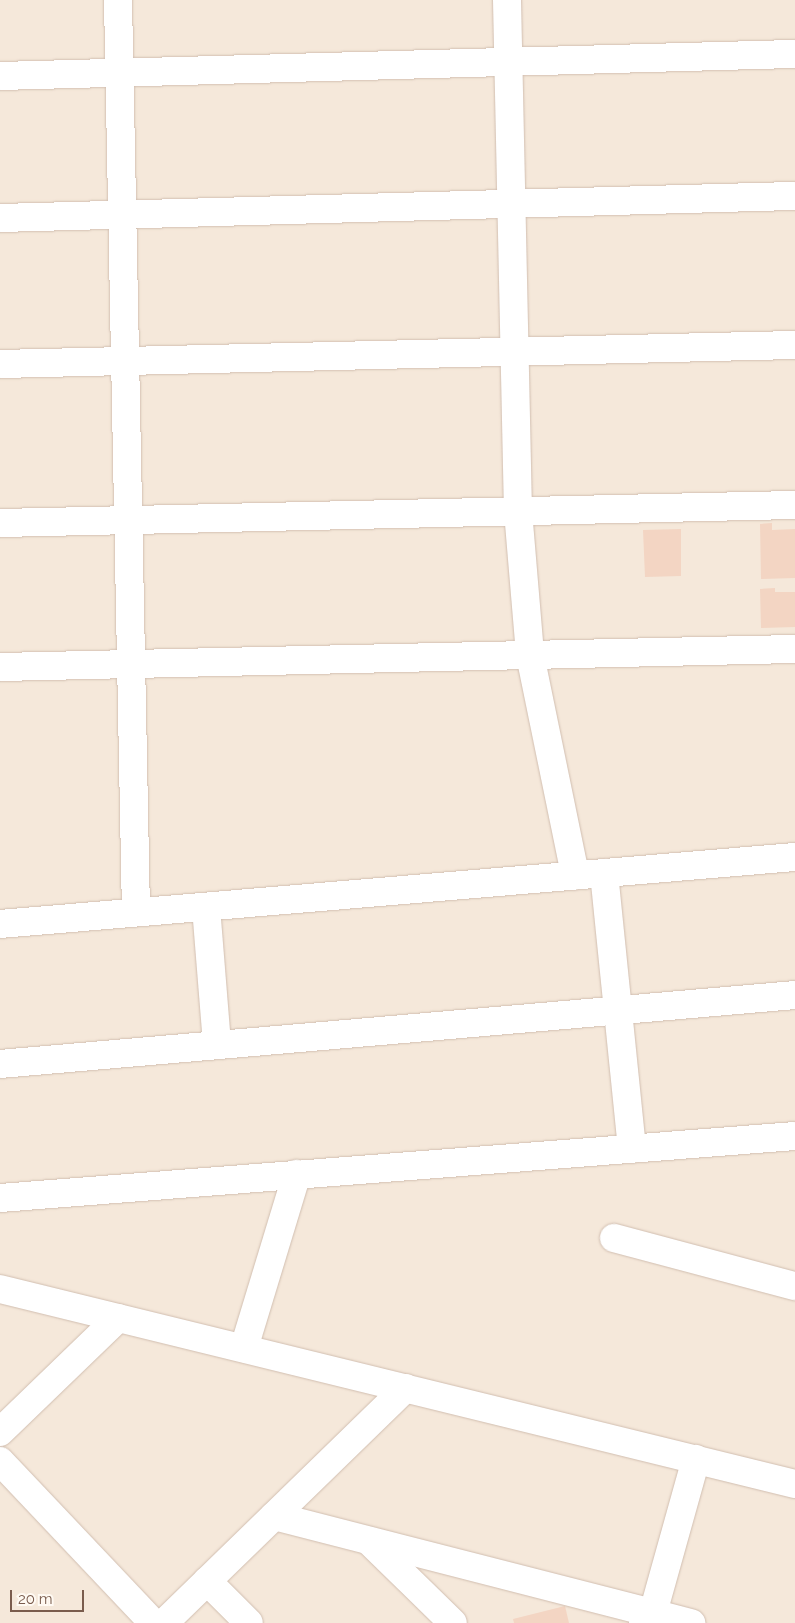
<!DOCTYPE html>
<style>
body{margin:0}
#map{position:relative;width:795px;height:1623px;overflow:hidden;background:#fdf6ec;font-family:Raleway,sans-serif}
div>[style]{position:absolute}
.residential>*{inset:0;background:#f5e8da}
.building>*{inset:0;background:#f3d5c3}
.roads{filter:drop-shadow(0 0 1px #d1beb0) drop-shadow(0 0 1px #d1beb0)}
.minor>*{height:28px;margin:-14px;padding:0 14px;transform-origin:14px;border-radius:14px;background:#fff}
span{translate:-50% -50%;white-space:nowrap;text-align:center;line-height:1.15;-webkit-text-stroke:4px #fffaf3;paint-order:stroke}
.scale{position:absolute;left:10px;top:1590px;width:74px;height:22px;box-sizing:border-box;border:2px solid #7a5c4d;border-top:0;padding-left:6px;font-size:15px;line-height:18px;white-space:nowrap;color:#7a5c4d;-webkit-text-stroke:4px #fffaf3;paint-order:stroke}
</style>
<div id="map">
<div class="residential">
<div style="clip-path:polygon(0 0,795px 0,795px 1623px,0 1623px)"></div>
</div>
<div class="building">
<div style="clip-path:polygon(772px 523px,772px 530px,795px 529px,795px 578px,761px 579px,760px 524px)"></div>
<div style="clip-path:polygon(681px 529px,681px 576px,645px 577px,643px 530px)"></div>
<div style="clip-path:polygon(775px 588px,775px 592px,795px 592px,795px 627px,761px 628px,760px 589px)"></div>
<div style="clip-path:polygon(565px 1606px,569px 1623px,514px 1623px,513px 1619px)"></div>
</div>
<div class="roads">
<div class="minor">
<div style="left:118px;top:0;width:912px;rotate:88.87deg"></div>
<div style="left:507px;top:0;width:511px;rotate:88.77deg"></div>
<div style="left:518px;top:511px;width:144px;rotate:85.2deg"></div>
<div style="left:530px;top:655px;width:225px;rotate:78.4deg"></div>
<div style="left:0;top:76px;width:795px;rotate:-1.59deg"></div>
<div style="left:0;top:218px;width:795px;rotate:-1.59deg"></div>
<div style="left:0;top:364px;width:795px;rotate:-1.37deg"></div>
<div style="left:0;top:523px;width:795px;rotate:-1.3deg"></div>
<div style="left:0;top:667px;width:795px;rotate:-1.3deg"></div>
<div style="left:604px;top:873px;width:277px;rotate:84.2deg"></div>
<div style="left:206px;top:907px;width:138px;rotate:85.4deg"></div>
<div style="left:0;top:924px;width:798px;rotate:-4.82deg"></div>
<div style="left:0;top:1064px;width:798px;rotate:-4.96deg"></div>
<div style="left:0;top:1198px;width:797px;rotate:-4.46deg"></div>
<div style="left:614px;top:1238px;width:187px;rotate:14.9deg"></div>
<div style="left:0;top:1289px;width:819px;rotate:13.78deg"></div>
<div style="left:244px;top:1348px;width:182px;rotate:-73.1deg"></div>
<div style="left:0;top:1432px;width:164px;rotate:-44deg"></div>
<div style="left:0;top:1461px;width:223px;rotate:46.6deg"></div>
<div style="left:274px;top:1516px;width:431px;rotate:14.4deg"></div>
<div style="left:369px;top:1541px;width:117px;rotate:44.3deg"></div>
<div style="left:207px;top:1581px;width:59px;rotate:45deg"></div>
<div style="left:164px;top:1623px;width:337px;rotate:-44.2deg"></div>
<div style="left:643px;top:1623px;width:14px;rotate:-45deg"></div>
<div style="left:653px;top:1613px;width:160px;rotate:-74.4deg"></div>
</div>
</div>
<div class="scale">20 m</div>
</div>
